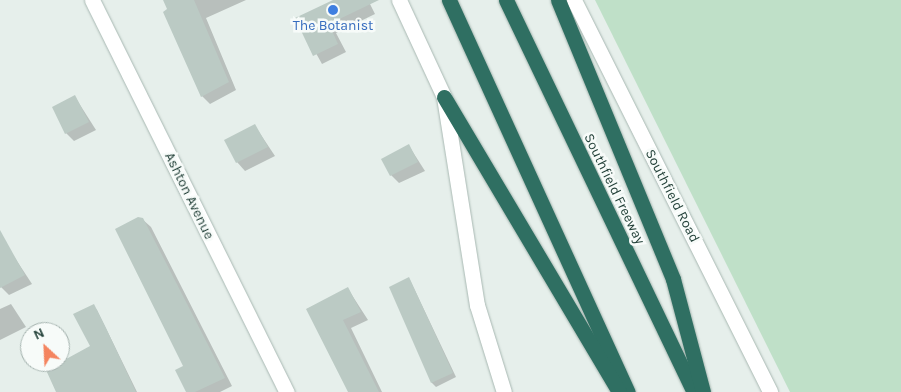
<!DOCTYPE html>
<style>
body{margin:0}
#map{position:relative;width:901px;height:392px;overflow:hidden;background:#e6efeb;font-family:Karla,sans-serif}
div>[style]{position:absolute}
.green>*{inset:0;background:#bfe0c8}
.shadow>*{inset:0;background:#0003}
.building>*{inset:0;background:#bbcac4}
.roads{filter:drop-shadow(0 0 1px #a8b8b2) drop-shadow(0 0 1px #a8b8b2)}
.street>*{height:15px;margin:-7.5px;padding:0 7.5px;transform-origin:7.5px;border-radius:7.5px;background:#fff}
.secondary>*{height:15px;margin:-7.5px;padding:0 7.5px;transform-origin:7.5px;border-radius:7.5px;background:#fff}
.highway>*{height:15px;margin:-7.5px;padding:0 7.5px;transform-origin:7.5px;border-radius:7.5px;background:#2f6f62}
.dots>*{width:14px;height:14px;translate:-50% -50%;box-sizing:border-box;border:2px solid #f7fbf9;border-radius:50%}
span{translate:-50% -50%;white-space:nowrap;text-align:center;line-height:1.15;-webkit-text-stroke:5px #f7fbf9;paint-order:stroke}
.shop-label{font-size:14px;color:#366cbe}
.street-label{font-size:14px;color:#24423a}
.north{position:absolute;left:20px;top:322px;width:50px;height:50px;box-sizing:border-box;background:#f7fbf9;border:1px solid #a3b1ad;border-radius:50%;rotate:335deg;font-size:14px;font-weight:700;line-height:20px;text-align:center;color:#24423a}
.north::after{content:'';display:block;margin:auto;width:18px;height:22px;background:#f4845f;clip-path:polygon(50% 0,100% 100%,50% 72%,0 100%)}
</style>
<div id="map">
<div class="green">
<div style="clip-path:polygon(595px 0,901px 0,901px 392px,790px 392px)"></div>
</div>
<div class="shadow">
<div style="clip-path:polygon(171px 0,246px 0,206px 18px,236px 90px,210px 104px,202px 96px,169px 10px)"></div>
<div style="clip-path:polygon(336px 0,368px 0,375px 14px,336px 33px,346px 52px,322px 64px,297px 19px)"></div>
<div style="clip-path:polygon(75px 97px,96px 130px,74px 141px,66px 133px)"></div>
<div style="clip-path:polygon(255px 126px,275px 156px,245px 171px,237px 162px)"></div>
<div style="clip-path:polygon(409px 146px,425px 171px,399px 183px,391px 175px)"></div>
<div style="clip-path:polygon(142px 219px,151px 227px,232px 386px,220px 392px,187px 392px,184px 367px)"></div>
<div style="clip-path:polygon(11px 252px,32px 284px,9px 295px,0 286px,0 258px)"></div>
<div style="clip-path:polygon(409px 278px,456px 377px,436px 387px,432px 383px)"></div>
<div style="clip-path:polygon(348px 289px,368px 320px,351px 328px,382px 392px,350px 392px,307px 309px)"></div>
<div style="clip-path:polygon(11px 304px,26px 327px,0 340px,0 309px)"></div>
<div style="clip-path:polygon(93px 306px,97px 310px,137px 392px,58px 392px,92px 347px)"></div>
</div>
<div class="building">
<div style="clip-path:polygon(163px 0,194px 0,229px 82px,201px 97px,163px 12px,167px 9px)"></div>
<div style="clip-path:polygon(333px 0,379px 0,329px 24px,338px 44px,313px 56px,295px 18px)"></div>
<div style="clip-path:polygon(75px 95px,89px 122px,65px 134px,52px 107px)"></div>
<div style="clip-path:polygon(255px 124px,268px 147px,236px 163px,224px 140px)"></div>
<div style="clip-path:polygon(409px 144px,418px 162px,390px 176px,381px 159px)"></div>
<div style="clip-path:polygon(138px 217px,143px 218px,225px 378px,195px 392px,186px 392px,175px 370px,183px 366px,115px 229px)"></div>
<div style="clip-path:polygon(0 230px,25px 275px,0 288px)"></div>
<div style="clip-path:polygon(409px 277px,453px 373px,431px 383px,389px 287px)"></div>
<div style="clip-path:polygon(348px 287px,361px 312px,343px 320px,379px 392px,348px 392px,306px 309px)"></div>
<div style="clip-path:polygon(94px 304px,106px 328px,136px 392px,56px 392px,46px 370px,90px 346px,73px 314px)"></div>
</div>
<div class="roads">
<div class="street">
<div style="left:92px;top:0;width:438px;rotate:63.6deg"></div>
</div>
<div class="secondary">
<div style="left:399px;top:0;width:107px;rotate:65.1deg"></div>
<div style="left:444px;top:97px;width:211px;rotate:81deg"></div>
<div style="left:477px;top:305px;width:91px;rotate:72.8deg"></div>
<div style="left:574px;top:0;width:438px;rotate:63.4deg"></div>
</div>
<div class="highway">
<div style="left:449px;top:0;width:431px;rotate:65.5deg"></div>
<div style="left:506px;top:0;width:435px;rotate:64.4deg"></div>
<div style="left:558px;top:0;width:302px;rotate:67.6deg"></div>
<div style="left:673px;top:279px;width:117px;rotate:75.1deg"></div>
<div style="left:444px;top:97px;width:343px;rotate:59.3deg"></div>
</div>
</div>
<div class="dots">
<div style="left:333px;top:10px;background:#3f7fe0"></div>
</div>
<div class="shop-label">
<span style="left:333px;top:26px">The Botanist</span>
</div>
<div class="street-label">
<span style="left:614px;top:189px;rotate:64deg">Southfield Freeway</span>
<span style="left:189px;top:196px;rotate:64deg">Ashton Avenue</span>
<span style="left:672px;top:196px;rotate:63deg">Southfield Road</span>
</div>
<div class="north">N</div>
</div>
